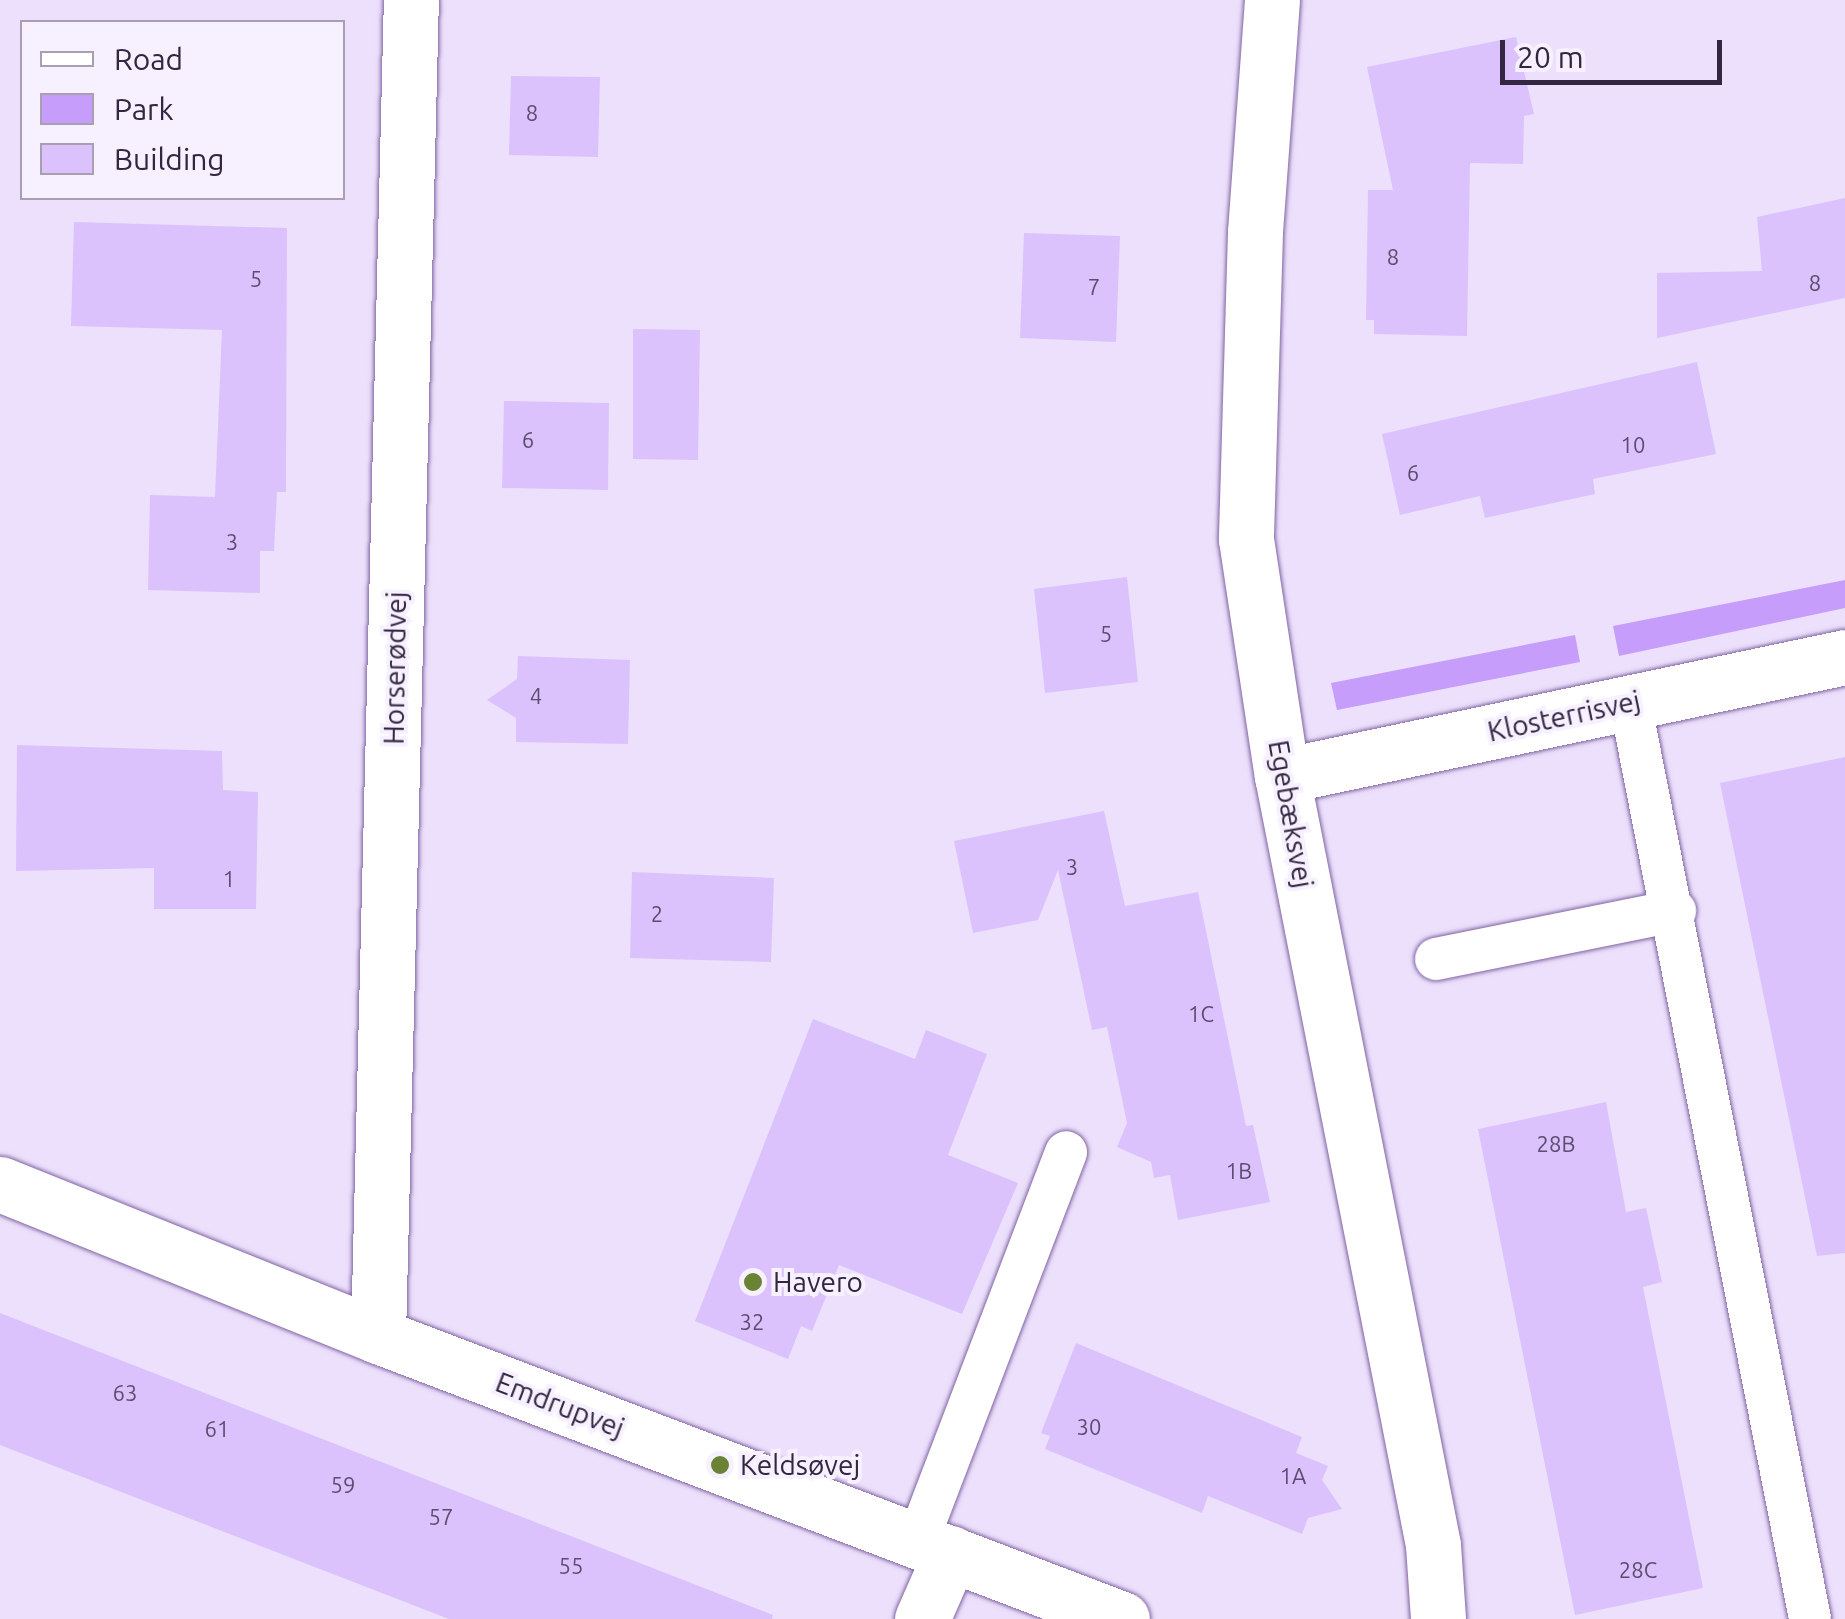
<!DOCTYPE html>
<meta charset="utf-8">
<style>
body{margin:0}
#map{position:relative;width:1845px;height:1619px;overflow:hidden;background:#ece0fc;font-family:Ubuntu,sans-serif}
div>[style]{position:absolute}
.green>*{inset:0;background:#c79dfb}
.building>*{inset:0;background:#dbc2fd}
.roads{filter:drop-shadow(0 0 2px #8164a3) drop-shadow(0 0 2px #8164a3)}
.service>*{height:42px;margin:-21px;padding:0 21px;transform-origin:21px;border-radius:21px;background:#fff}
.minor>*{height:55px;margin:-27.5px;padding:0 27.5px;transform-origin:27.5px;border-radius:27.5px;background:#fff}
.tertiary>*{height:55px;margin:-27.5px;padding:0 27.5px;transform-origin:27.5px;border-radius:27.5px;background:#fff}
.dots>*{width:28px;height:28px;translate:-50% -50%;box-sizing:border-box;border:5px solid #f6f0ff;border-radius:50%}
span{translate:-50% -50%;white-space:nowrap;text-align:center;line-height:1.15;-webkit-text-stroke:8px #f6f0ff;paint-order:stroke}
.number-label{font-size:22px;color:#5c4d70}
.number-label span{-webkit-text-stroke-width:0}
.street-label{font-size:28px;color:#322641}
.poi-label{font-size:28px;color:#322641}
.left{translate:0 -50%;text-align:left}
.legend{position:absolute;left:20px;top:20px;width:325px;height:180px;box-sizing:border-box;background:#f6f0ff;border:2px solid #a89fb3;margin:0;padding:12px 18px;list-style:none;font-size:30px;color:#322641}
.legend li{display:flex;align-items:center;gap:20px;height:50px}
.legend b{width:50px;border:2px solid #a89fb3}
.scale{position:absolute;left:1500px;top:40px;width:222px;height:45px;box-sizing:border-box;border:5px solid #322641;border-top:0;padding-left:12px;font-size:30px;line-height:35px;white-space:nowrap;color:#322641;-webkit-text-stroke:8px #f6f0ff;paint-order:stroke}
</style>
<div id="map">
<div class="green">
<div style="clip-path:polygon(1845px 580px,1845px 608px,1619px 656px,1613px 626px)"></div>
<div style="clip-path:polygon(1575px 635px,1580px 662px,1337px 710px,1331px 683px)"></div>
</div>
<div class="building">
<div style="clip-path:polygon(1516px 37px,1534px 114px,1524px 116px,1523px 164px,1470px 163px,1467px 336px,1374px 334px,1374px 320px,1366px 320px,1368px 190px,1393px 190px,1367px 67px)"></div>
<div style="clip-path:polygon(511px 76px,600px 77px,598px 157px,509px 155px)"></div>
<div style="clip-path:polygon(1845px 198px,1845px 298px,1657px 338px,1657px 273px,1762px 271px,1757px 217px)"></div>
<div style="clip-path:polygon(74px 222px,287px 228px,286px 492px,277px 492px,274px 551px,260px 551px,260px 593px,148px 590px,150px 495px,215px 497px,222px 330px,71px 326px)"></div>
<div style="clip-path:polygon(1024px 233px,1120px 236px,1116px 342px,1020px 338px)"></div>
<div style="clip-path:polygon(633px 329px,700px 330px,698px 460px,633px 459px)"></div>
<div style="clip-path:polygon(1697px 362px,1716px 454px,1593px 479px,1595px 494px,1485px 518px,1480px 496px,1400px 515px,1382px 434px)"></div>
<div style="clip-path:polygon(504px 401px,609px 403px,608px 490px,502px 488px)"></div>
<div style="clip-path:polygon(1127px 577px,1138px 682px,1045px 693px,1034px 589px)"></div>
<div style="clip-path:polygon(518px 656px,630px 660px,628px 744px,516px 742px,516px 718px,487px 700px,517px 679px)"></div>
<div style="clip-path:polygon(17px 745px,222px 751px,223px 790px,258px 792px,256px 909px,154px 909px,154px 868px,16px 871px)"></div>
<div style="clip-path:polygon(1845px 757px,1845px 1253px,1817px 1256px,1720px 783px)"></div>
<div style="clip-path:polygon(1104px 811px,1125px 906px,1198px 892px,1246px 1126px,1253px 1125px,1270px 1202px,1178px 1220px,1170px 1175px,1154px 1178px,1151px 1162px,1117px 1147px,1127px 1123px,1107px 1027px,1092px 1030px,1058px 870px,1038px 920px,973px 933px,954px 841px)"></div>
<div style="clip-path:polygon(632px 872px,774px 878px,771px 962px,630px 958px)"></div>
<div style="clip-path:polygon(813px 1019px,915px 1059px,926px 1030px,987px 1054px,948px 1155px,1018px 1183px,962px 1314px,839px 1265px,812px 1331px,801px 1326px,788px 1359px,695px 1321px)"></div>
<div style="clip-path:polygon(1606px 1102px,1626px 1212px,1646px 1208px,1662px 1282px,1643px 1287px,1703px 1588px,1575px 1615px,1478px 1129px)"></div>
<div style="clip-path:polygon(0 1313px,773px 1615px,772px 1619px,449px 1619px,0 1445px)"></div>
<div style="clip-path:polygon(1076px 1343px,1302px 1437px,1296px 1453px,1328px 1466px,1322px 1480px,1342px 1509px,1308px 1518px,1302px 1534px,1208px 1496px,1202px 1513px,1045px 1449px,1050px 1436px,1041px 1433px)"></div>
</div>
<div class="roads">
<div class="service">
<div style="left:1630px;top:702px;width:934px;rotate:78.89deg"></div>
<div style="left:1436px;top:959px;width:244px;rotate:-11.4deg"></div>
<div style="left:918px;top:1540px;width:415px;rotate:-69.1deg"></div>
</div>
<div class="minor">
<div style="left:1272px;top:0;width:233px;rotate:94.2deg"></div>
<div style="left:1255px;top:232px;width:307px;rotate:91.7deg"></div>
<div style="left:1246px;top:539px;width:240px;rotate:81.4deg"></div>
<div style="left:1282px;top:776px;width:784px;rotate:78.89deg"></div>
<div style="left:1433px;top:1545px;width:74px;rotate:86.1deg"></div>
<div style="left:1282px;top:776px;width:575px;rotate:-11.93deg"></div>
<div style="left:378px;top:1336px;width:1336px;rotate:-88.59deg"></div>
<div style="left:922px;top:1619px;width:72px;rotate:-66.3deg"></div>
</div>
<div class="tertiary">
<div style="left:0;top:1184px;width:407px;rotate:21.9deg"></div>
<div style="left:378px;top:1336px;width:796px;rotate:20.83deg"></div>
</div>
</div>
<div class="dots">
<div style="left:753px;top:1282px;background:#6a8234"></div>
<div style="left:720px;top:1465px;background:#6a8234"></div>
</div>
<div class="number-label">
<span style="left:532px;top:113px">8</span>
<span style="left:1393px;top:257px">8</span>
<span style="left:256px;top:279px">5</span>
<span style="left:1815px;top:283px">8</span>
<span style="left:1094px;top:287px">7</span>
<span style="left:528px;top:440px">6</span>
<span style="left:1633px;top:445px">10</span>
<span style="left:1413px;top:473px">6</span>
<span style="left:232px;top:542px">3</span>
<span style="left:1106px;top:634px">5</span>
<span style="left:536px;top:696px">4</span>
<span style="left:1072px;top:867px">3</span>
<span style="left:229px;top:879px">1</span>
<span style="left:657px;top:914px">2</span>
<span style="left:1201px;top:1014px">1C</span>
<span style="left:1556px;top:1144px">28B</span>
<span style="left:1239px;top:1171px">1B</span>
<span style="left:752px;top:1322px">32</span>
<span style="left:125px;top:1393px">63</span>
<span style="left:1089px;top:1427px">30</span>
<span style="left:217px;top:1429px">61</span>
<span style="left:1293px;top:1476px">1A</span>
<span style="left:343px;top:1485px">59</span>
<span style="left:441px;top:1517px">57</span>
<span style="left:571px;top:1566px">55</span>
<span style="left:1638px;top:1570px">28C</span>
</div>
<div class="street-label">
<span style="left:395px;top:668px;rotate:-89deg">Horserødvej</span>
<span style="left:1564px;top:716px;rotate:-12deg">Klosterrisvej</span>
<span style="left:1291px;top:814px;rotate:80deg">Egebæksvej</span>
<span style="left:560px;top:1405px;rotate:21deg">Emdrupvej</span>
</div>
<div class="poi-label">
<span class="left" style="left:773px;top:1282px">Havero</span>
<span class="left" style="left:740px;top:1465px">Keldsøvej</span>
</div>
<ul class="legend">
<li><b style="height:12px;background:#fff"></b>Road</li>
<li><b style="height:28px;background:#c79dfb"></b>Park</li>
<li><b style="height:28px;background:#dbc2fd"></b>Building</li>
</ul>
<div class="scale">20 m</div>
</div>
